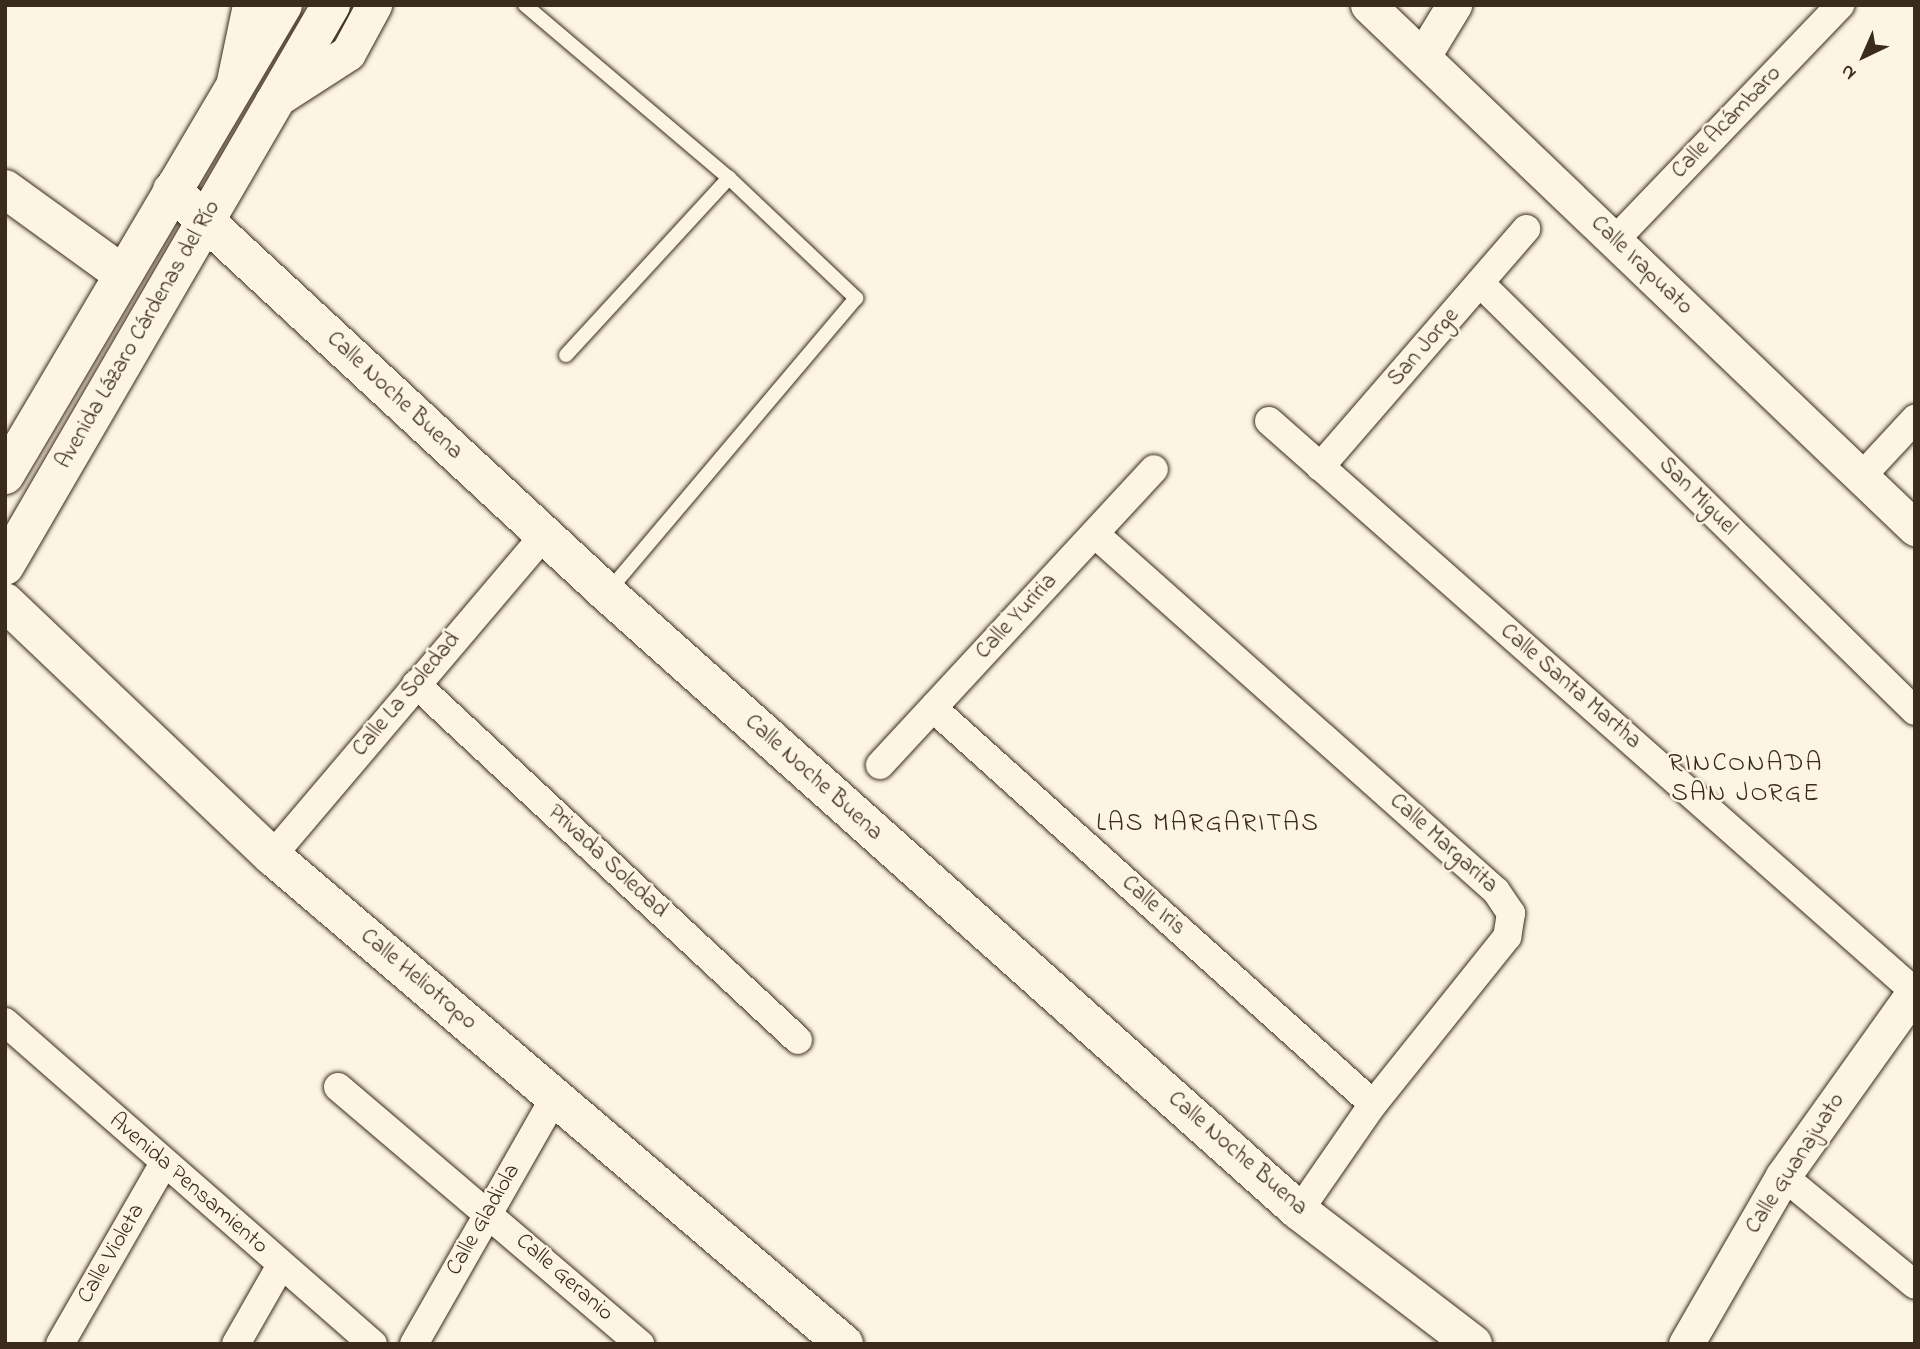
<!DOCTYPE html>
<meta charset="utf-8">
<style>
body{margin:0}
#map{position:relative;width:1920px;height:1349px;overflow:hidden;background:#fcf5e5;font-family:"Indie Flower",sans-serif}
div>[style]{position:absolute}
.roads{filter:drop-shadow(0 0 2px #3b2a1e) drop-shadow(0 0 2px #3b2a1e)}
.service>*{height:14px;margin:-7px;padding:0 7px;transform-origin:7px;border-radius:7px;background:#fcf5e5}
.minor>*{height:28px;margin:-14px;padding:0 14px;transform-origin:14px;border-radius:14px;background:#fcf5e5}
.tertiary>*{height:35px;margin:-17.5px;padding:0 17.5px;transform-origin:17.5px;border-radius:17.5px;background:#fcf5e5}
.secondary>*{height:38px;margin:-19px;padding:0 19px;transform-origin:19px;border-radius:19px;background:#fcf5e5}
.primary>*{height:38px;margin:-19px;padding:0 19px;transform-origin:19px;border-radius:19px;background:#fcf5e5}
span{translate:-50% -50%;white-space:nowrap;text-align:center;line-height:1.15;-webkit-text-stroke:5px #fcf5e5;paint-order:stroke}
.street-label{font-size:23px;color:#3b2a1e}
.quarter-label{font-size:26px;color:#3b2a1e;letter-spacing:2px}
.frame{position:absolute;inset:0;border:7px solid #3b2a1e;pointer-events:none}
.north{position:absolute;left:1829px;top:21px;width:70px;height:70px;-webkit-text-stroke:5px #fcf5e5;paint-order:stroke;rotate:224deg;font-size:19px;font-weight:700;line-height:28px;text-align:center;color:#3b2a1e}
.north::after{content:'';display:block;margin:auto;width:24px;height:32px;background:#3b2a1e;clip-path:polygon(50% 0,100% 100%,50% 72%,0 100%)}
</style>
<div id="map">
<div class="roads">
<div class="service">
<div style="left:525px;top:5px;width:267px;rotate:40.3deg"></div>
<div style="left:729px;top:178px;width:175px;rotate:43.4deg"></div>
<div style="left:856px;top:298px;width:386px;rotate:130.2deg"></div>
<div style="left:566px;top:355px;width:241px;rotate:-47.4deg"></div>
</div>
<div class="minor">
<div style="left:1614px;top:241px;width:327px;rotate:-46.2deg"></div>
<div style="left:1480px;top:283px;width:610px;rotate:44.54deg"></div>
<div style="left:1269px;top:421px;width:861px;rotate:41.47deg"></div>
<div style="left:1320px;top:467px;width:315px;rotate:-49.1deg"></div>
<div style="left:1862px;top:476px;width:78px;rotate:-47.1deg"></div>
<div style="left:1095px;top:534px;width:537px;rotate:41.68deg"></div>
<div style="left:1496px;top:891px;width:27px;rotate:56deg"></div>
<div style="left:1511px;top:913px;width:24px;rotate:99deg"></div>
<div style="left:1507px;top:937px;width:214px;rotate:128.7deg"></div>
<div style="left:1373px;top:1104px;width:130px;rotate:124.7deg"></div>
<div style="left:416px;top:684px;width:522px;rotate:42.98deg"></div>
<div style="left:933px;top:708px;width:592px;rotate:41.99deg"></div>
<div style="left:880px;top:765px;width:403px;rotate:-47.2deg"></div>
<div style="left:272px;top:856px;width:419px;rotate:-49.7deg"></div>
<div style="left:5px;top:1022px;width:489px;rotate:41.2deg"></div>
<div style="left:338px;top:1087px;width:397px;rotate:40.4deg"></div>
<div style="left:1783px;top:1176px;width:171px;rotate:39.5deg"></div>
<div style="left:60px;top:1344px;width:209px;rotate:-60.1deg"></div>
<div style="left:236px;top:1344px;width:91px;rotate:-60.3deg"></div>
<div style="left:414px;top:1344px;width:284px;rotate:-60.3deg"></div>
</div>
<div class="tertiary">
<div style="left:1368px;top:5px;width:757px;rotate:43.72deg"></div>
<div style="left:1423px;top:56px;width:60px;rotate:-58.7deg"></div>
<div style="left:234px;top:81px;width:78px;rotate:-78.1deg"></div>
<div style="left:272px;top:102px;width:90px;rotate:-32.8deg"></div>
<div style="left:348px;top:53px;width:55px;rotate:-61.6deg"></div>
<div style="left:1686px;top:1344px;width:194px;rotate:-60deg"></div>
<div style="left:1783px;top:1176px;width:227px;rotate:-54.5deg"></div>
</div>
<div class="secondary">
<div style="left:5px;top:189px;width:143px;rotate:35.9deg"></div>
<div style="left:172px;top:190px;width:593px;rotate:42.81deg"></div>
<div style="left:607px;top:593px;width:928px;rotate:41.77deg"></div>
<div style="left:1299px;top:1211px;width:219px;rotate:37.4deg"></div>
<div style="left:5px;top:602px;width:369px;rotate:43.6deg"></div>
<div style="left:272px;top:856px;width:752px;rotate:40.47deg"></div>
</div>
<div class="primary">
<div style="left:5px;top:475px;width:546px;rotate:-59.4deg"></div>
<div style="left:5px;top:566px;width:649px;rotate:-59.84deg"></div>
</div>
</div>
<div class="street-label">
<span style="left:1727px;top:123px;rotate:-46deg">Calle Acámbaro</span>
<span style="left:1641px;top:266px;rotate:44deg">Calle Irapuato</span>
<span style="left:139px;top:335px;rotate:-60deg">Avenida Lázaro Cárdenas del Río</span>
<span style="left:1424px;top:348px;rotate:-49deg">San Jorge</span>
<span style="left:394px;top:396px;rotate:43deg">Calle Noche Buena</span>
<span style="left:1697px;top:497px;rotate:45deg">San Miguel</span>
<span style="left:1017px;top:617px;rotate:-47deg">Calle Yuriria</span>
<span style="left:1570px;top:687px;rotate:41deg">Calle Santa Martha</span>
<span style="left:407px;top:695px;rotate:-50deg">Calle La Soledad</span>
<span style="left:813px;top:778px;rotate:42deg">Calle Noche Buena</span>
<span style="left:1443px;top:844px;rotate:42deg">Calle Margarita</span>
<span style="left:607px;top:862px;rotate:43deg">Privada Soledad</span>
<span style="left:1153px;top:906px;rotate:42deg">Calle Iris</span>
<span style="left:418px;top:980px;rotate:40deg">Calle Heliotropo</span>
<span style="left:1237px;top:1154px;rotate:41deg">Calle Noche Buena</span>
<span style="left:1796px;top:1164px;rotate:-57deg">Calle Guanajuato</span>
<span style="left:188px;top:1184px;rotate:41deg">Avenida Pensamiento</span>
<span style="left:484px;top:1220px;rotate:-60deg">Calle Gladiola</span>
<span style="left:112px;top:1254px;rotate:-60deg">Calle Violeta</span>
<span style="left:564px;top:1278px;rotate:41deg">Calle Geranio</span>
</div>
<div class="quarter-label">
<span style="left:1746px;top:780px">RINCONADA<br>SAN JORGE</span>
<span style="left:1208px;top:825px">LAS MARGARITAS</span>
</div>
<div class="frame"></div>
<div class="north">N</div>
</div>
